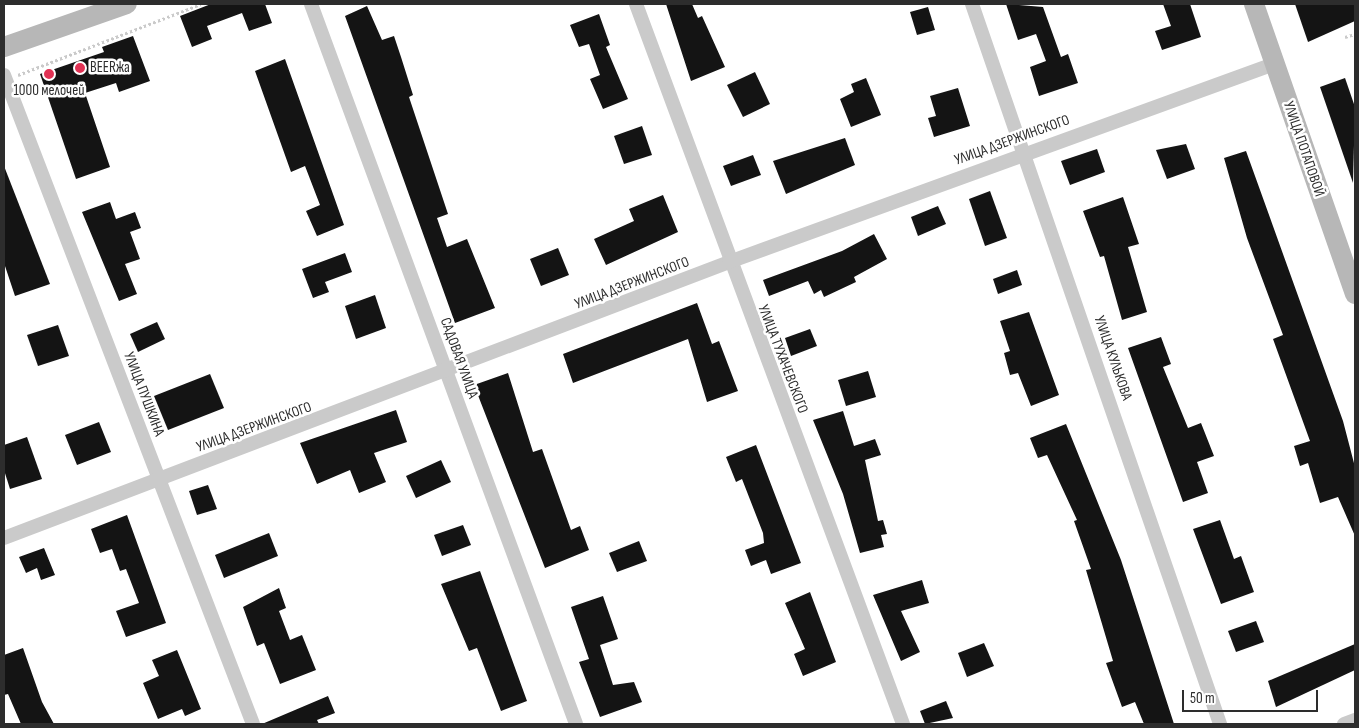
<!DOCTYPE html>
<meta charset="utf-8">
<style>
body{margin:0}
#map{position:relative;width:1359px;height:728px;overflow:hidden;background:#fff;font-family:"Sofia Sans Condensed",sans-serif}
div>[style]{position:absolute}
.building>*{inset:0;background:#141414}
.path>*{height:3px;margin-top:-1.5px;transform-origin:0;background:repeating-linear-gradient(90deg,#cacaca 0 2.5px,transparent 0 5px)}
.minor>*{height:14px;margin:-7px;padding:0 7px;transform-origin:7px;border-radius:7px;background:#cacaca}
.secondary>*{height:20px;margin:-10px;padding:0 10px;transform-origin:10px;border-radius:10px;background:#b7b7b7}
.dots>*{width:14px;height:14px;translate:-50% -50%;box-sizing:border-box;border:2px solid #fff;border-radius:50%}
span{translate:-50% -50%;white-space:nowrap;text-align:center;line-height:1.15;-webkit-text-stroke:5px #fff;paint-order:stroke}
.poi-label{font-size:15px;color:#2d2d2d}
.left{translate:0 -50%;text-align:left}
.street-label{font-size:15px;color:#2d2d2d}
.frame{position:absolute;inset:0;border:5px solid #2d2d2d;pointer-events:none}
.scale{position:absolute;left:1182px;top:690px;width:136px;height:22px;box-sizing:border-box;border:2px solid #2d2d2d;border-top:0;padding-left:6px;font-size:15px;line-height:18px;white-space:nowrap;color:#2d2d2d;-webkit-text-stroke:4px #fff;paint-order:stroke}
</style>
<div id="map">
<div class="building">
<div style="clip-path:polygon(211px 4px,265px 4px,272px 23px,249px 31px,242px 13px,207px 26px,212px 39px,192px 47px,180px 16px)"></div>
<div style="clip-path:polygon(666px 4px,692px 4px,698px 18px,702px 16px,725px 67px,691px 81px)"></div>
<div style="clip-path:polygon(1006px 4px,1043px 7px,1061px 57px,1068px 54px,1078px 83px,1039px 96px,1030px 67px,1046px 61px,1036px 34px,1018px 40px)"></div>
<div style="clip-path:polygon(1163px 4px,1190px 4px,1201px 37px,1162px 50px,1155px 31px,1171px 26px)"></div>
<div style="clip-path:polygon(1295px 4px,1355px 4px,1355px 21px,1308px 42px)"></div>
<div style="clip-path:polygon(367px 6px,382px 40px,394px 36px,401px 57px,413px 95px,409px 97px,448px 214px,437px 218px,447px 247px,467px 239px,495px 308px,455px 323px,345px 16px)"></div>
<div style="clip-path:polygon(928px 7px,935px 30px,917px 35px,910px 12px)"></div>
<div style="clip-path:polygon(599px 14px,610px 45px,606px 47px,628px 99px,603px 109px,590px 79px,600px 75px,589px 44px,579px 47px,570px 25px)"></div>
<div style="clip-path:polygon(133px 36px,150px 81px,119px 92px,116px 83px,85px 93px,110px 167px,76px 179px,40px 74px,104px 52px,102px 47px)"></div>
<div style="clip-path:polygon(285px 59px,344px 225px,317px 236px,306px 211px,320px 205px,305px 166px,291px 172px,255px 71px)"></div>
<div style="clip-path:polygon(755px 72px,770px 104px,743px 117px,727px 85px)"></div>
<div style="clip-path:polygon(866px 78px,881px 115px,851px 127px,840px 99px,854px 92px,851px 84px)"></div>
<div style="clip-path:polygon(1345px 78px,1355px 107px,1353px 183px,1320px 87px)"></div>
<div style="clip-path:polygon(958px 88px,970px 126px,934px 137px,928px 118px,936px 116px,930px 96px)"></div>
<div style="clip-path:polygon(642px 126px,652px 155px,624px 164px,614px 136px)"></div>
<div style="clip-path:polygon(845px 138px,855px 165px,786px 194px,773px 161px)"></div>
<div style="clip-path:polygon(1186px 144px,1195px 169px,1167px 179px,1156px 150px)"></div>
<div style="clip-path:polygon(1097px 149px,1105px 172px,1070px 185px,1061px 161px)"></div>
<div style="clip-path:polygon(1246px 151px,1343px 421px,1355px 467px,1355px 536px,1338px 497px,1320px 503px,1308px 463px,1300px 466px,1294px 446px,1310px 441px,1273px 339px,1283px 335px,1247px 238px,1224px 158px)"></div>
<div style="clip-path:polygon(753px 155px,761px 175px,731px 186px,723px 166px)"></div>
<div style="clip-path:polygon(4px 166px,50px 284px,15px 296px,4px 263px)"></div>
<div style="clip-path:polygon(990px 191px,1007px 238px,985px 246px,969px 199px)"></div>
<div style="clip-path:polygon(663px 195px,678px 232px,606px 265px,594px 239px,634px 221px,629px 209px)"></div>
<div style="clip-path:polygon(1123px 197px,1139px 244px,1128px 247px,1147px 312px,1122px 320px,1104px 256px,1100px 257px,1083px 211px)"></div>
<div style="clip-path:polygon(110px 202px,116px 219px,135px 212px,141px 228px,130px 232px,140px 259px,125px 264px,137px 294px,119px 301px,82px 212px)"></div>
<div style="clip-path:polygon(938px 206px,946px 224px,918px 236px,911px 217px)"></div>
<div style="clip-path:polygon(874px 234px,887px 259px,854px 277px,856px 282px,824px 297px,821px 290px,814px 294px,808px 281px,769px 296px,763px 280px,842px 251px)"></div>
<div style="clip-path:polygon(558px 248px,569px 275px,541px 286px,530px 259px)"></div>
<div style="clip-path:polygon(345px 253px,352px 272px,325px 282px,329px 292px,313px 298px,302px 269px)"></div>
<div style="clip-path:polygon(1017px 270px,1022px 285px,998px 294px,993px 279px)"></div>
<div style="clip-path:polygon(375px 295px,386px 328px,356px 339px,345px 306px)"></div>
<div style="clip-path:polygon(697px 303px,712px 344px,719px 341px,738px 391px,707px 402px,688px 339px,573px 383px,563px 354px)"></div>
<div style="clip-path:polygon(1029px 312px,1059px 395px,1031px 406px,1018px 373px,1010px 375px,1004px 353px,1010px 351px,1000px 321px)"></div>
<div style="clip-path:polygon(157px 322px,165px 339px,138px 352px,130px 334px)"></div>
<div style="clip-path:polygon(58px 325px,69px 356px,38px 366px,27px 335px)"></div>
<div style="clip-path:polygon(810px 329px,817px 346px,791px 356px,785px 338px)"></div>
<div style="clip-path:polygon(1161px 337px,1171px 364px,1163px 367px,1188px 428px,1201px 423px,1214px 456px,1197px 462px,1208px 493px,1183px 502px,1128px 348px)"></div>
<div style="clip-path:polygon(868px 371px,876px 397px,846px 406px,838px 380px)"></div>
<div style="clip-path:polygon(508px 373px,533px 452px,542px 449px,571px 530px,580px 526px,589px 550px,545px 568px,474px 385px)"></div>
<div style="clip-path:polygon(210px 374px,224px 408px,168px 430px,154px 396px)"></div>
<div style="clip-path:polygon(396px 410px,407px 442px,374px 453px,386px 482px,359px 493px,350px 470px,317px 484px,300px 443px)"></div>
<div style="clip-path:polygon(843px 411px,854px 446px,875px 439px,881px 455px,865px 460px,878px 521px,883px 520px,887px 534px,881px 535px,884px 547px,860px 553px,843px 494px,813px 420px)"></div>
<div style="clip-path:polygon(99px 422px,111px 452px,77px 465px,65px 435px)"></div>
<div style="clip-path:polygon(1066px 424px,1121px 560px,1174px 724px,1144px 724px,1135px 702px,1122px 707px,1106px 663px,1113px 661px,1086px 570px,1091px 569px,1074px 521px,1077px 520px,1047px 455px,1038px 458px,1030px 438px)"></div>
<div style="clip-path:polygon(27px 437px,42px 479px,10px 489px,4px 470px,4px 445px)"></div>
<div style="clip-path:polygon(756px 445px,801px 563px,771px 574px,766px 560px,751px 566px,745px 550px,764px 543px,763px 533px,742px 479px,736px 482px,726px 457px)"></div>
<div style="clip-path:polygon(441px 460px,451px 482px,416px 498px,406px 476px)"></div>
<div style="clip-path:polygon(208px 485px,217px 509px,197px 515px,189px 491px)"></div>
<div style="clip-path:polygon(127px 515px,166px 623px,126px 637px,116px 611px,139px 603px,126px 569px,120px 571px,112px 549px,100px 553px,91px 529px)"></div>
<div style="clip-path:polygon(1220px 520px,1234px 559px,1241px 556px,1254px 592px,1221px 604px,1193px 529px)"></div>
<div style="clip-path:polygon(463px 525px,471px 545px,442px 556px,434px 535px)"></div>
<div style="clip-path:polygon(269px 533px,278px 556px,224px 578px,215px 555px)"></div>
<div style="clip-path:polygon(639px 541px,647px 561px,617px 572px,609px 553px)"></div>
<div style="clip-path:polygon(44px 548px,55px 575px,41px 580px,37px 568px,26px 573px,19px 557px)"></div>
<div style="clip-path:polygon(480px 571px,527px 701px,501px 711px,477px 648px,469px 651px,441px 584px)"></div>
<div style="clip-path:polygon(922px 580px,929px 603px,901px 611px,920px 652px,901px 661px,873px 595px)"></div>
<div style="clip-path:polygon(279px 588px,286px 608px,279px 611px,290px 640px,302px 635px,316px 670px,280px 684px,264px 643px,257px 646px,243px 607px)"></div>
<div style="clip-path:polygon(810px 592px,836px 662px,803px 676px,794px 654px,805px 649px,785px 603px)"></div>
<div style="clip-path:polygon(603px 596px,618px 639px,600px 645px,613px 685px,634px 682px,642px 702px,600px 717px,579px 662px,589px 659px,571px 607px)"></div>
<div style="clip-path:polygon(1256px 621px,1264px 642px,1236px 652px,1228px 631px)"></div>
<div style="clip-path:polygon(984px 643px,994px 666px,967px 677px,958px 653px)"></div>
<div style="clip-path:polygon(1355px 644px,1355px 670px,1276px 707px,1268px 681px)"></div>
<div style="clip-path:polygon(23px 648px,42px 702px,54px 724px,21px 724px,8px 694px,4px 695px,4px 655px)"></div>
<div style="clip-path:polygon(177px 650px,201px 709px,185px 716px,182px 709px,158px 719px,143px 683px,159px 676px,152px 660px)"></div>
<div style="clip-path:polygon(328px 696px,335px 713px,317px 720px,319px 724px,262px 724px)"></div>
<div style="clip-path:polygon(946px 701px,953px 718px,925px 724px,920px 711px)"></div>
</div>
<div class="path">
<div style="left:1345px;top:37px;width:10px;rotate:-17deg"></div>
<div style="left:18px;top:75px;width:196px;rotate:-21.2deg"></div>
</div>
<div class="minor">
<div style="left:311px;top:4px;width:767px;rotate:69.79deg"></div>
<div style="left:636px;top:4px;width:768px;rotate:69.65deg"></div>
<div style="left:972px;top:4px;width:762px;rotate:70.99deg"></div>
<div style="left:4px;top:75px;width:695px;rotate:69.01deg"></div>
<div style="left:4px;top:538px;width:776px;rotate:-20.84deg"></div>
<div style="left:729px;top:262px;width:580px;rotate:-19.97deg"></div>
<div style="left:1344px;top:724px;width:12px;rotate:-20deg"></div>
</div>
<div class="secondary">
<div style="left:1254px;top:4px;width:307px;rotate:70.8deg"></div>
<div style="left:4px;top:47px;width:130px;rotate:-19.3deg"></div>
</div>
<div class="dots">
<div style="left:80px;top:68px;background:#e13254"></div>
<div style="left:49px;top:74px;background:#e13254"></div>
</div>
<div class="poi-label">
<span class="left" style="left:90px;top:68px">BEERжа</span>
<span style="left:49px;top:91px">1000 мелочей</span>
</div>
<div class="street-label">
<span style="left:1012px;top:140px;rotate:-20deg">УЛИЦА ДЗЕРЖИНСКОГО</span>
<span style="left:1304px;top:149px;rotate:71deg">УЛИЦА ПОТАПОВОЙ</span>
<span style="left:632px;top:283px;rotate:-21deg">УЛИЦА ДЗЕРЖИНСКОГО</span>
<span style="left:459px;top:358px;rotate:70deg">САДОВАЯ УЛИЦА</span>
<span style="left:1113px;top:358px;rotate:71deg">УЛИЦА КУЛЬКОВА</span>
<span style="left:783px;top:359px;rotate:69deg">УЛИЦА ТУХАЧЕВСКОГО</span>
<span style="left:144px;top:394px;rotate:69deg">УЛИЦА ПУШКИНА</span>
<span style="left:254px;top:427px;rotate:-20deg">УЛИЦА ДЗЕРЖИНСКОГО</span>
</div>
<div class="frame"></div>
<div class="scale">50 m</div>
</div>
